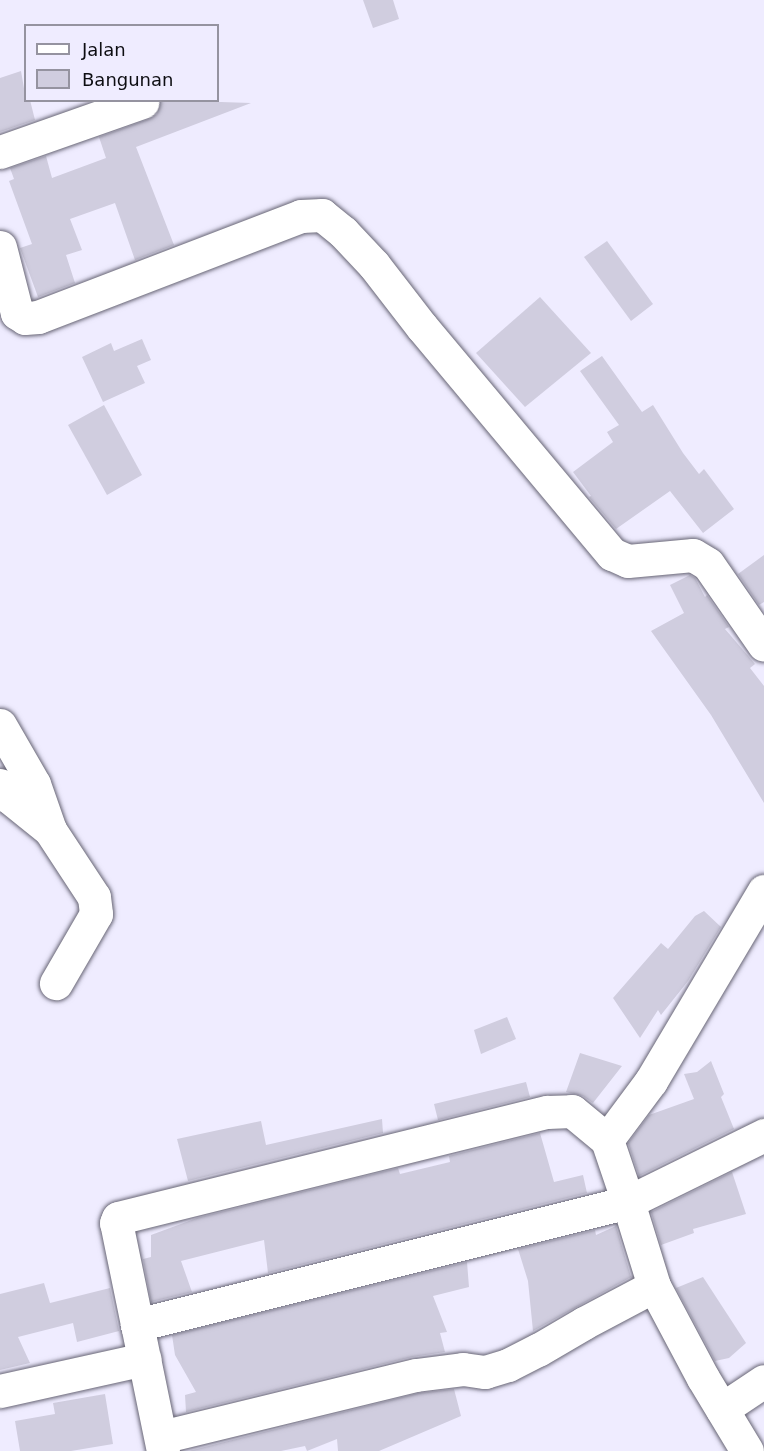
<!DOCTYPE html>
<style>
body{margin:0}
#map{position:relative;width:764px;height:1451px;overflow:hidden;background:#efecff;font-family:"DejaVu Sans",sans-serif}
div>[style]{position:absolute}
.building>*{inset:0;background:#d0cddf}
.roads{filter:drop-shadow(0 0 2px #676575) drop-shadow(0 0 2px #676575)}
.street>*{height:33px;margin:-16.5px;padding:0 16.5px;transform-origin:16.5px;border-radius:16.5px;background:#fff}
span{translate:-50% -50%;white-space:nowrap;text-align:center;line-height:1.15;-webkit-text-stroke:6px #efecff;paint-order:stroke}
.legend{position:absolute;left:24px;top:24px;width:195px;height:78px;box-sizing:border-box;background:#efecff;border:2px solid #9593a0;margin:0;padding:8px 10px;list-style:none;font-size:18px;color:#0d0d12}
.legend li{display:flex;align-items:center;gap:12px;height:30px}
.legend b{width:30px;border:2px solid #9593a0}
</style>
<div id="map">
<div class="building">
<div style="clip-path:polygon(363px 0,393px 0,399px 19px,373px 28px)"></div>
<div style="clip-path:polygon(21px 71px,26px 100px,30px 100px,35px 120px,0 132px,0 78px)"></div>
<div style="clip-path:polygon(160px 100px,251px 103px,136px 147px,174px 245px,135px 260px,115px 203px,70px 219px,82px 250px,66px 255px,75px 283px,38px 297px,20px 248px,32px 244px,9px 181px,14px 179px,10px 168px,46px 156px,52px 178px,106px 158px,99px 137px,149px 119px,157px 114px)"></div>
<div style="clip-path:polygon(607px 241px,653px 304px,631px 321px,584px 257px)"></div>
<div style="clip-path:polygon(540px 297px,591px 353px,525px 407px,476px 353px)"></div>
<div style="clip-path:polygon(142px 339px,151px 360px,137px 366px,145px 383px,103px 402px,82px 357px,111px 343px,114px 351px)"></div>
<div style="clip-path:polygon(602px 356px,642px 412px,653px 405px,683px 453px,699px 474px,704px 469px,734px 509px,703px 533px,670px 491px,616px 529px,589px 497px,591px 496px,573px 472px,613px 442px,607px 432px,619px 425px,580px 371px)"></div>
<div style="clip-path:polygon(104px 405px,142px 475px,107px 495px,68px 425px)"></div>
<div style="clip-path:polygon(764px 555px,764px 602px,759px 605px,738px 574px)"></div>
<div style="clip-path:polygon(690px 575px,695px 578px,705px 597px,707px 595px,729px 627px,725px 629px,755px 664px,750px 668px,764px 686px,764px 803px,711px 715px,651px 631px,684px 613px,670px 585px)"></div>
<div style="clip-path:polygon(704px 911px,721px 927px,688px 981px,661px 1015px,658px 1010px,640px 1038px,613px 998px,661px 943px,668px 949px,695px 916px)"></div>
<div style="clip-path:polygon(507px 1017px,516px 1039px,481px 1054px,474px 1030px)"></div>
<div style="clip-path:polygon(580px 1053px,622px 1066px,593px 1103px,583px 1096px,566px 1092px)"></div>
<div style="clip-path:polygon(711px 1061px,724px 1094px,721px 1097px,734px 1129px,639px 1176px,628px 1143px,649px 1115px,694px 1099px,684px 1074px,697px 1072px)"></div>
<div style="clip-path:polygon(526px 1082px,530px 1097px,438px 1120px,434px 1104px)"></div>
<div style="clip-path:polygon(382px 1119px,383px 1133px,188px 1181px,177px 1139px,261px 1121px,266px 1145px)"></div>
<div style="clip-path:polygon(540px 1133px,554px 1182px,583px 1175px,587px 1193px,268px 1273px,264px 1240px,181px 1261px,192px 1292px,151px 1302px,143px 1259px,151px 1257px,151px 1235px,197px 1218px,398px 1168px,400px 1174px,450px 1162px,449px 1156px)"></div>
<div style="clip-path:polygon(732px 1172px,746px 1214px,693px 1229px,694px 1233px,661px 1245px,651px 1212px)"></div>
<div style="clip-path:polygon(616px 1226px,631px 1277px,533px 1331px,528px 1281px,518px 1249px,595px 1230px,596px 1235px)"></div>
<div style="clip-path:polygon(467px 1262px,469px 1287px,433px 1296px,447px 1332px,440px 1333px,445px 1352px,412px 1357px,186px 1412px,185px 1395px,196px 1392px,175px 1355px,172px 1335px)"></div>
<div style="clip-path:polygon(703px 1277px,746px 1343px,729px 1358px,715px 1361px,676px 1288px)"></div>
<div style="clip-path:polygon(44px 1283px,50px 1303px,110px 1288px,119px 1331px,77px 1342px,73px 1323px,18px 1337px,30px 1363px,0 1370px,0 1294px)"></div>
<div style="clip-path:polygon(454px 1389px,461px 1416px,379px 1451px,338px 1451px,337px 1439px,307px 1451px,305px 1446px,281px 1451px,189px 1451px,419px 1393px)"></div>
<div style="clip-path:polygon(105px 1394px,113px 1444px,71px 1451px,20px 1451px,15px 1421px,55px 1414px,53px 1403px)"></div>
</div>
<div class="roads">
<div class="street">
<div style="left:0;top:152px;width:151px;rotate:-19.4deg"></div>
<div style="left:0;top:247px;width:68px;rotate:75.6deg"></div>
<div style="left:17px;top:313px;width:9px;rotate:32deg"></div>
<div style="left:25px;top:318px;width:13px;rotate:-4deg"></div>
<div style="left:38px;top:317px;width:282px;rotate:-21deg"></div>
<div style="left:301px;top:216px;width:21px;rotate:-3deg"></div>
<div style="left:322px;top:215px;width:27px;rotate:39deg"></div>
<div style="left:343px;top:232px;width:45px;rotate:46.8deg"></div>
<div style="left:374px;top:265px;width:78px;rotate:52.3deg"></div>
<div style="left:422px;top:327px;width:296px;rotate:50.1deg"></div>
<div style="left:612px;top:554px;width:17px;rotate:24deg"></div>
<div style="left:628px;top:561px;width:65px;rotate:-5.3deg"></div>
<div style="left:693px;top:555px;width:17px;rotate:31deg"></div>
<div style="left:708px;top:564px;width:98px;rotate:55.3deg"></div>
<div style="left:0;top:725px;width:68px;rotate:60deg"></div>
<div style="left:34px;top:784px;width:49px;rotate:70.8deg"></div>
<div style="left:0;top:785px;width:15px;rotate:53deg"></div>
<div style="left:9px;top:797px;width:53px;rotate:38.8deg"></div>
<div style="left:50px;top:830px;width:80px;rotate:56.7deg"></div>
<div style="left:94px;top:897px;width:17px;rotate:83deg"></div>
<div style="left:96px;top:914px;width:80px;rotate:120.1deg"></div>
<div style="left:654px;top:1286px;width:104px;rotate:62deg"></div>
<div style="left:703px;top:1378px;width:85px;rotate:58.9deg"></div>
<div style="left:137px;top:1325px;width:506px;rotate:-14.06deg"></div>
<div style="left:628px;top:1202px;width:65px;rotate:-108.7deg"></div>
<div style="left:607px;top:1140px;width:74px;rotate:-53.3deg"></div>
<div style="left:651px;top:1081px;width:221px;rotate:-59.3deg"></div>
<div style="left:0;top:1391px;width:148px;rotate:-12.5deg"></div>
<div style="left:722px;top:1409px;width:50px;rotate:-33.7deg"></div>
<div style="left:161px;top:1437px;width:262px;rotate:-13.7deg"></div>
<div style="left:416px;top:1375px;width:47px;rotate:-7.3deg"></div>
<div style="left:463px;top:1369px;width:22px;rotate:8deg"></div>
<div style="left:485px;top:1372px;width:24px;rotate:-17deg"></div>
<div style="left:508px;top:1365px;width:34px;rotate:-27deg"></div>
<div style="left:538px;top:1350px;width:53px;rotate:-30.4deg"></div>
<div style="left:584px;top:1323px;width:79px;rotate:-27.9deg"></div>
<div style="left:654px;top:1286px;width:88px;rotate:-107.2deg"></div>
<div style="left:628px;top:1202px;width:152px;rotate:-26.2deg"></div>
<div style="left:163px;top:1451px;width:233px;rotate:-101.6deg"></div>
<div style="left:116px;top:1223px;width:5px;rotate:-68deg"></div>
<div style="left:118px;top:1218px;width:442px;rotate:-13.9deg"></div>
<div style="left:547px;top:1112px;width:25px;rotate:-2deg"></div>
<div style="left:572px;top:1111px;width:45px;rotate:39.6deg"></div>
</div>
</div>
<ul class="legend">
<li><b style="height:8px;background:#fff"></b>Jalan</li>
<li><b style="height:16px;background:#d0cddf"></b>Bangunan</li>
</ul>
</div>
